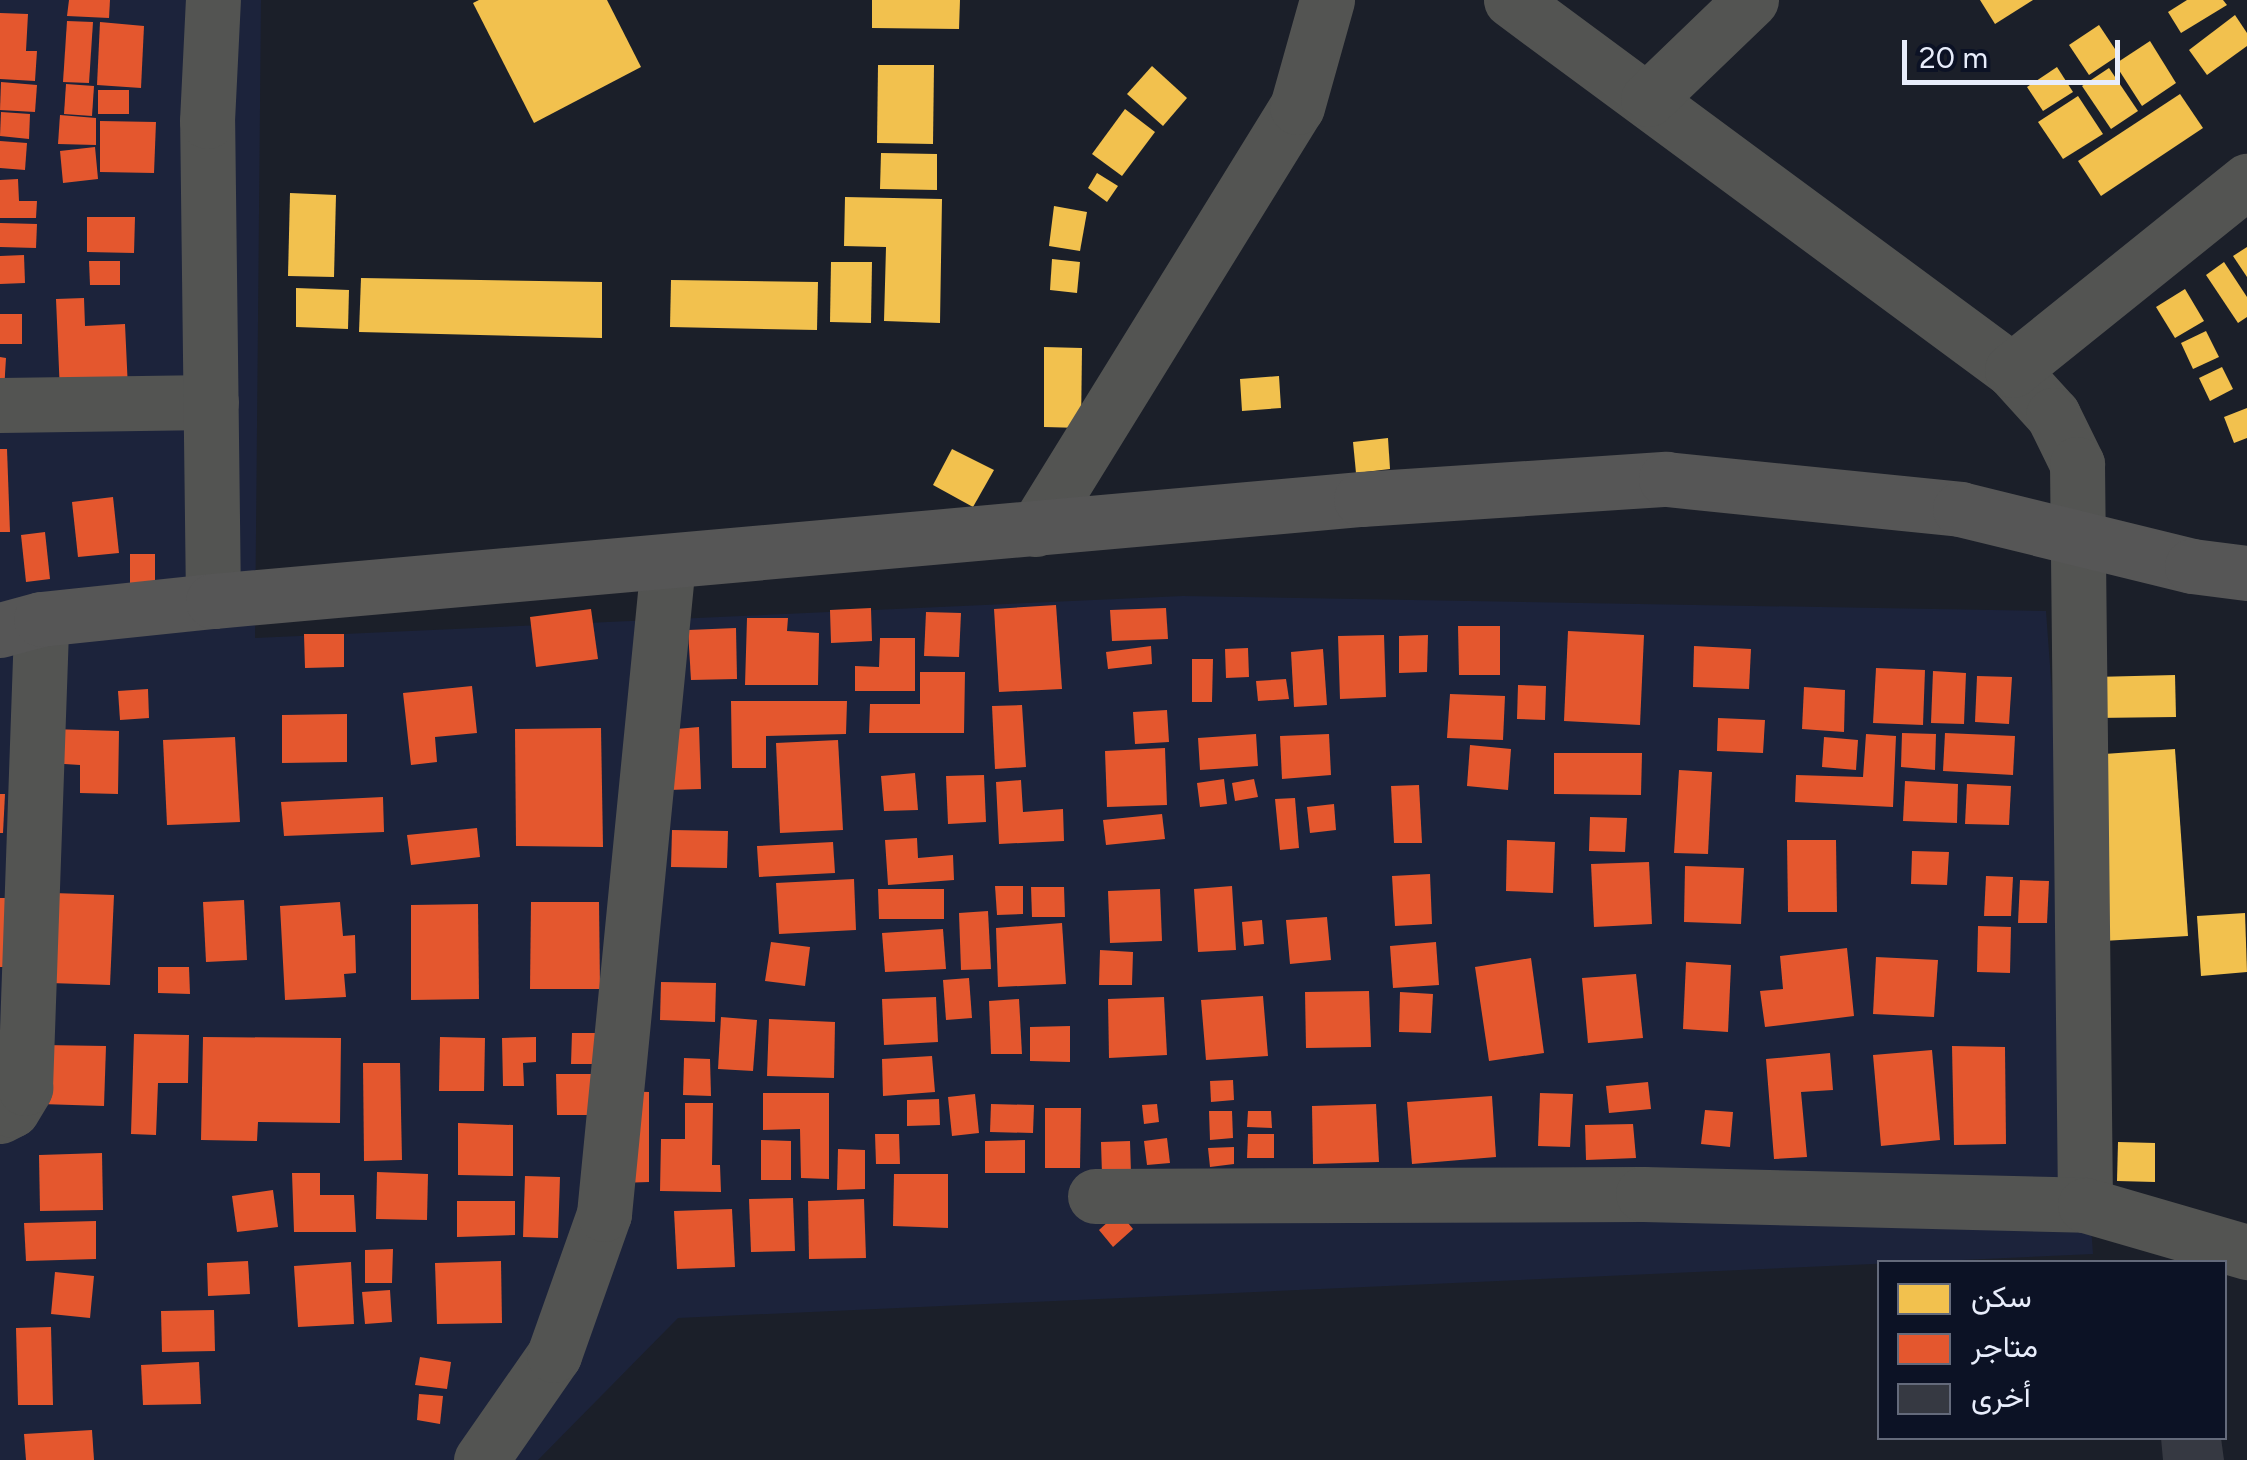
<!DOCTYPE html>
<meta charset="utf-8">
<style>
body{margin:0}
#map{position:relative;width:2247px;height:1460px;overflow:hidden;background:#1b1f29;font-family:Figtree,Vazirmatn,sans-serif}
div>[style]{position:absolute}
.built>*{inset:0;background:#1c233b}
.homes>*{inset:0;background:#f2c14e}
.shops>*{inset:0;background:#e4572e}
.building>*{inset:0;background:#363942}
.street>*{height:55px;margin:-27.5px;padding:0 27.5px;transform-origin:27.5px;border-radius:27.5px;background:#535452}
.secondary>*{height:55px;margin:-27.5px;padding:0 27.5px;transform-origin:27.5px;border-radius:27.5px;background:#565656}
span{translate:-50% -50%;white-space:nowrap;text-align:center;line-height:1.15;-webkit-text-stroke:10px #0c1225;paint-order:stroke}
.legend{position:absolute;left:1877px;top:1260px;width:350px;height:180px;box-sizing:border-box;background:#0c1225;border:2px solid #646a7b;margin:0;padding:12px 18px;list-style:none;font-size:30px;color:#e8edfb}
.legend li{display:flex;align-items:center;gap:20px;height:50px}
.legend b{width:50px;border:2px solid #646a7b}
.scale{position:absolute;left:1902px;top:40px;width:218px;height:45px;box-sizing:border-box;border:5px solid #e8edfb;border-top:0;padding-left:12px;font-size:30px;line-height:35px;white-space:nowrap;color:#e8edfb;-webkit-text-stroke:8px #0c1225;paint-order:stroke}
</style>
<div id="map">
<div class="built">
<div style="clip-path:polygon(0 0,261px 0,255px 638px,1183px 596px,2046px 611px,2093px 1254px,678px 1318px,538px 1460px,0 1460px)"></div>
</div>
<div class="homes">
<div style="clip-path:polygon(479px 0,607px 0,641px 67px,534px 123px,473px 3px)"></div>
<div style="clip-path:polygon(872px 0,960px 0,959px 29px,872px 28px)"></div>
<div style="clip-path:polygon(1980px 0,2033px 0,1995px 24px)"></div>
<div style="clip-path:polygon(2187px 0,2223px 0,2227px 5px,2181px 33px,2168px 12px)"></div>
<div style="clip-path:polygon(2235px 15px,2247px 33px,2247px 46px,2207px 75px,2189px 50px)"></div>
<div style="clip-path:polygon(2099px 25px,2119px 55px,2089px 75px,2069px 45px)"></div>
<div style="clip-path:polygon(2150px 41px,2176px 83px,2142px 106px,2115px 64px)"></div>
<div style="clip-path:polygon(878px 65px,934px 65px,933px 144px,877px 143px)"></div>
<div style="clip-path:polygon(1152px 66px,1187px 98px,1163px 126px,1127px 94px)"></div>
<div style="clip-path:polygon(2057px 67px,2073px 92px,2043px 111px,2027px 87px)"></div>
<div style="clip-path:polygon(2109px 68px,2138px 111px,2111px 129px,2082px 86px)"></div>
<div style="clip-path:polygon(2180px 94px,2203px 128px,2101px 196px,2078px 161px)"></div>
<div style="clip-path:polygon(2078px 96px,2103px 134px,2063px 159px,2038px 122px)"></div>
<div style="clip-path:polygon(1125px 109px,1155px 132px,1122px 176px,1092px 154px)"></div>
<div style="clip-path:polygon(881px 153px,937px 154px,937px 190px,880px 189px)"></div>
<div style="clip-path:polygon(1097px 173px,1118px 186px,1107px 202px,1088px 188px)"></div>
<div style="clip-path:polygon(290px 193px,336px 195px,334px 277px,288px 276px)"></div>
<div style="clip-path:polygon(845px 197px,942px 199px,940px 323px,884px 321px,886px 247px,844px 246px)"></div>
<div style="clip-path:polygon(1054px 206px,1087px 212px,1080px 251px,1049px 246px)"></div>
<div style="clip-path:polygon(2247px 247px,2247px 277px,2233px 256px)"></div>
<div style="clip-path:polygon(1052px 259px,1080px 262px,1077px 293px,1050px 290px)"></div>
<div style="clip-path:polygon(831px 262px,872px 262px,871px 323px,830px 322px)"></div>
<div style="clip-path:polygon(2224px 262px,2247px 297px,2247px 317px,2238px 323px,2206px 275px)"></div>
<div style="clip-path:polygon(361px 278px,602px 282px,602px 338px,359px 332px)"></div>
<div style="clip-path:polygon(671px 280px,818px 282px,817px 330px,670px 327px)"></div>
<div style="clip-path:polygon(296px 288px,349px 290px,348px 329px,296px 327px)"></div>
<div style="clip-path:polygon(2185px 289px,2204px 321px,2175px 338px,2156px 307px)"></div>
<div style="clip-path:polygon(2206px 331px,2219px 357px,2193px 369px,2181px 343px)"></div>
<div style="clip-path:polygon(1044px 347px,1082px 348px,1081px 428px,1044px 427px)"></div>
<div style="clip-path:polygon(2222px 367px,2233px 389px,2210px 401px,2199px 378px)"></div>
<div style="clip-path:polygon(1279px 376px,1281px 408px,1242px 411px,1240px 379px)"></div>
<div style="clip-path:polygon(2247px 408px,2247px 438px,2234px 443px,2224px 417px)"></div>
<div style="clip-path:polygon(1388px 438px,1390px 469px,1356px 473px,1353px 442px)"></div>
<div style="clip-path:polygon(952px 449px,994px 470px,973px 507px,933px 485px)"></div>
<div style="clip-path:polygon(2175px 675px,2176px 717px,2095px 718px,2094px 677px)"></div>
<div style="clip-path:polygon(2175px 749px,2188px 936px,2103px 941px,2090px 755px)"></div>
<div style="clip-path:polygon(2245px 913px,2247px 972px,2201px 976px,2197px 916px)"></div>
<div style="clip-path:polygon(2118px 1142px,2155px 1143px,2155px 1182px,2117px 1181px)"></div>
</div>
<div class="shops">
<div style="clip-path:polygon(69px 0,110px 0,109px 18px,67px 16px)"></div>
<div style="clip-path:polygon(0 13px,28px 14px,26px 51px,37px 51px,35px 81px,0 79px)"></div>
<div style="clip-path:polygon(67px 21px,93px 22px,89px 83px,63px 82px)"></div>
<div style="clip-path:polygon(100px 22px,144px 26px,141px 88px,97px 85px)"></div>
<div style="clip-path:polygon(1px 82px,37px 85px,35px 112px,0 110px)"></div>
<div style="clip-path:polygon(66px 84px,94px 86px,92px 116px,64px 114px)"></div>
<div style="clip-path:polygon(98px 90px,129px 90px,129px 114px,98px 114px)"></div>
<div style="clip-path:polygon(1px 112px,30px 114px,29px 139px,0 136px)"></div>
<div style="clip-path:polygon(60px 115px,96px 118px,96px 145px,58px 144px)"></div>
<div style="clip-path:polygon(100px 121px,156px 122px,154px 173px,100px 172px)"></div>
<div style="clip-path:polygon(0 141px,27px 143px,25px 170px,0 168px)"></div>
<div style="clip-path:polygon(95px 147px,98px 179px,63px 183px,60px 151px)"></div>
<div style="clip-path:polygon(18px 179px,19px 201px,37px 201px,36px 218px,0 218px,0 180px)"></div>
<div style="clip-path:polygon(87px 217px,135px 217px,134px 253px,87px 252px)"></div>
<div style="clip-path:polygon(0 223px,37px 224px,36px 248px,0 247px)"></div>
<div style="clip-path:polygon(24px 255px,25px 283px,0 284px,0 256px)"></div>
<div style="clip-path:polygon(89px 261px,120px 261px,120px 285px,90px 285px)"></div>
<div style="clip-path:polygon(84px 298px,85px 326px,125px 324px,128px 389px,60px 393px,56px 299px)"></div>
<div style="clip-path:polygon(0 314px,22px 314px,22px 344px,0 344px)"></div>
<div style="clip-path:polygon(0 357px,6px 358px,4px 391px,0 391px)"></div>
<div style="clip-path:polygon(0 449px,7px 449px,10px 532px,0 532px)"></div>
<div style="clip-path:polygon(113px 497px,119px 553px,78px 557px,72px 502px)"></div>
<div style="clip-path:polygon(45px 532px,50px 579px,26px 582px,21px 535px)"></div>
<div style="clip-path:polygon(130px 554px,155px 554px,155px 586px,130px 586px)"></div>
<div style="clip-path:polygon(1056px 605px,1062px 689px,999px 692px,994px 609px)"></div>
<div style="clip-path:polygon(871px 608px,872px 641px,831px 643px,830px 610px)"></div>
<div style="clip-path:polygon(1166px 608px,1168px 639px,1112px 641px,1110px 610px)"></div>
<div style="clip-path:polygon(591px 609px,598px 659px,536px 667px,530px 617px)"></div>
<div style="clip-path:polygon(926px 612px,961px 613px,959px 657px,924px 656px)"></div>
<div style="clip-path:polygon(747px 618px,788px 618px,787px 631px,819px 633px,818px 685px,745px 685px)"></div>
<div style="clip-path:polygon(1458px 626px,1500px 626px,1500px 675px,1459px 675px)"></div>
<div style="clip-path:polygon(736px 628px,737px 679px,691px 680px,688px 630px)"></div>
<div style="clip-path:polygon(1568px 631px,1644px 635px,1640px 725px,1564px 721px)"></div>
<div style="clip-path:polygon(304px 634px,344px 634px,344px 667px,305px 668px)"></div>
<div style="clip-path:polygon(1384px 635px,1386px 697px,1340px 699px,1338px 636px)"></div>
<div style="clip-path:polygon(1428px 635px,1427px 672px,1399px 673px,1399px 636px)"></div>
<div style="clip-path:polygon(880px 638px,915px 638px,915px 691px,855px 691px,855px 666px,879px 667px)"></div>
<div style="clip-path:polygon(1151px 646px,1152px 664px,1108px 669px,1106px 652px)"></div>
<div style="clip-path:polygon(1694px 646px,1751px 649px,1749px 689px,1693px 687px)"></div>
<div style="clip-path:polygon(1248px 648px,1249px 677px,1226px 678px,1225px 649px)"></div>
<div style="clip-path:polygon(1323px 649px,1327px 705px,1294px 707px,1291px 652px)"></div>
<div style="clip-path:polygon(1192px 659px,1213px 659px,1212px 702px,1192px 702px)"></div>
<div style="clip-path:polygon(1876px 668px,1925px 670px,1923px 725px,1873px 723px)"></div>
<div style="clip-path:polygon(1933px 671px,1966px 673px,1964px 724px,1931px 723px)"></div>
<div style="clip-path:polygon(920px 672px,965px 672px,964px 733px,869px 733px,870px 704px,920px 704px)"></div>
<div style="clip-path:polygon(1977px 676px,2012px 677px,2009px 724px,1975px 722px)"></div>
<div style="clip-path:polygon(1286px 679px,1289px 699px,1258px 701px,1256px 681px)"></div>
<div style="clip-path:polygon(1518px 685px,1546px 686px,1545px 720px,1517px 719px)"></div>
<div style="clip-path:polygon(472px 686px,477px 733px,435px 737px,437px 762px,411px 765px,403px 693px)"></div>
<div style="clip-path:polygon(1804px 687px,1845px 690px,1844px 732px,1802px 729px)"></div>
<div style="clip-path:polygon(148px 689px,149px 718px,120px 720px,118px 691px)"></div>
<div style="clip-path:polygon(1450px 694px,1505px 696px,1503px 740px,1447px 738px)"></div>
<div style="clip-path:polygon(731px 701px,847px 701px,846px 734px,766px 736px,766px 768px,732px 768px)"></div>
<div style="clip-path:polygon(1022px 705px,1026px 767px,995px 769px,992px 706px)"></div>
<div style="clip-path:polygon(1167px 710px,1169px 742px,1135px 744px,1133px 712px)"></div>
<div style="clip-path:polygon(347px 714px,347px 762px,282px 763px,282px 715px)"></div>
<div style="clip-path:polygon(1718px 718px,1765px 720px,1763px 753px,1717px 751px)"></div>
<div style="clip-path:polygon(699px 727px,701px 789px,668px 790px,665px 730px)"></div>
<div style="clip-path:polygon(601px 728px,603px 847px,516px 846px,515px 729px)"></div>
<div style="clip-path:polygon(50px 729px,119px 731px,118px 794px,80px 793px,80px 765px,49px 763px)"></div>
<div style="clip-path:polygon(1902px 733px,1936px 734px,1935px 770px,1901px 767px)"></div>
<div style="clip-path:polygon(1945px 733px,2015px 736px,2013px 775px,1943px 771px)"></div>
<div style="clip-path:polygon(1256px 734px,1258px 766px,1200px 770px,1198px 738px)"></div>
<div style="clip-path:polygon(1329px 734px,1331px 775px,1282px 779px,1280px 736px)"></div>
<div style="clip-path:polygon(1866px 734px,1896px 736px,1893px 807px,1795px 802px,1796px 775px,1863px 777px)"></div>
<div style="clip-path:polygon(235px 737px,240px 822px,167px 825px,163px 740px)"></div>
<div style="clip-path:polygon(1824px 737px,1858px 740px,1856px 770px,1822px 767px)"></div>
<div style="clip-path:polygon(838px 740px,843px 830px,780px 833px,776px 743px)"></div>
<div style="clip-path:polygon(1470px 745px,1511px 749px,1508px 790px,1467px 786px)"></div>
<div style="clip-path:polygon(1165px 748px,1167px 805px,1107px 807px,1105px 751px)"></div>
<div style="clip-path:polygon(1554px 753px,1642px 753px,1641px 795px,1554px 794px)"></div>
<div style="clip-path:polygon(1679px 770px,1712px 772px,1708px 854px,1674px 853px)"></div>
<div style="clip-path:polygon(915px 773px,918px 810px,884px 811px,881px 776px)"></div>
<div style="clip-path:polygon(984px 775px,986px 822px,948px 824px,946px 776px)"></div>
<div style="clip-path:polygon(1224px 779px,1227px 804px,1200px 807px,1197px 783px)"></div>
<div style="clip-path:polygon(1254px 779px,1258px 797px,1235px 801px,1232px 783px)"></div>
<div style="clip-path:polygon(1021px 780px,1023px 812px,1063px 809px,1064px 841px,999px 844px,996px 782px)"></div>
<div style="clip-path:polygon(1905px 781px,1958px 784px,1957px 823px,1903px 821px)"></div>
<div style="clip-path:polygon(1967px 784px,2011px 786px,2009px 825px,1965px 824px)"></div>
<div style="clip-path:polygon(1419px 785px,1422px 843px,1394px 843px,1391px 786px)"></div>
<div style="clip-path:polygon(0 794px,5px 794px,3px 833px,0 833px)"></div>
<div style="clip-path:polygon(383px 797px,384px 832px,284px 836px,281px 802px)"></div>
<div style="clip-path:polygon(1295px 798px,1299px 848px,1280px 850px,1275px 799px)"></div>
<div style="clip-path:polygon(1334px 804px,1336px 830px,1310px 833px,1307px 807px)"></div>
<div style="clip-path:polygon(1162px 814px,1165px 839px,1106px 845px,1103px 820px)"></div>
<div style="clip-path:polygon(1590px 817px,1627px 818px,1625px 852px,1589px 851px)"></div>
<div style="clip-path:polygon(477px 828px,480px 857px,411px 865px,407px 835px)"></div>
<div style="clip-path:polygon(672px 830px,728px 831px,727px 868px,671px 867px)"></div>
<div style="clip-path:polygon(917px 838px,918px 858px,953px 855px,954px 880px,888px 885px,885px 840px)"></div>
<div style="clip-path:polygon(1507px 840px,1555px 842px,1553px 893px,1506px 891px)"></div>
<div style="clip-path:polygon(1787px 840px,1836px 840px,1837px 912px,1788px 912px)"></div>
<div style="clip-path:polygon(833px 842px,835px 873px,759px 877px,757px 846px)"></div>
<div style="clip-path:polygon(1912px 851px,1949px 852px,1947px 885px,1911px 884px)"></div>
<div style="clip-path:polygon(1649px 862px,1652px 924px,1594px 927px,1591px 864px)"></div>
<div style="clip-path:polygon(1685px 866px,1744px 868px,1741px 924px,1684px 922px)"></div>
<div style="clip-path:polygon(1430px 874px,1432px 924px,1395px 926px,1392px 876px)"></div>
<div style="clip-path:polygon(1986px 876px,2013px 877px,2011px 916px,1984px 916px)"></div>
<div style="clip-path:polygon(854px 879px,856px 930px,779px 934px,776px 883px)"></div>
<div style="clip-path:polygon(2020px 880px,2049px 881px,2047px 923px,2018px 923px)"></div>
<div style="clip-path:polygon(995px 886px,1023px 886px,1023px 914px,997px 915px)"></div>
<div style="clip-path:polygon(1232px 886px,1236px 950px,1198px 952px,1194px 889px)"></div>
<div style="clip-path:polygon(1031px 887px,1064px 887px,1065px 917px,1032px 917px)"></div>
<div style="clip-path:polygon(878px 889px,944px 889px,944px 919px,879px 919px)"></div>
<div style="clip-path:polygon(1160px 889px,1162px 941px,1110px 943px,1108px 891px)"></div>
<div style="clip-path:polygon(53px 893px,114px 895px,110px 985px,50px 983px)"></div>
<div style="clip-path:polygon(0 898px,12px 898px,9px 967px,0 967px)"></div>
<div style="clip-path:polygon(244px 900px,247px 960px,206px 962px,203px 902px)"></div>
<div style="clip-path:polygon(340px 902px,343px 936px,355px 935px,356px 973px,344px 974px,346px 997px,285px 1000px,280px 906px)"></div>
<div style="clip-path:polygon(531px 902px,599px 902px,600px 989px,530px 989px)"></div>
<div style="clip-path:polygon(478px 904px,479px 999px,411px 1000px,411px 905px)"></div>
<div style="clip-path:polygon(988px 911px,991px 969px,961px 970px,959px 913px)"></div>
<div style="clip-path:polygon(1327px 917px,1331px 960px,1290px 964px,1286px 920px)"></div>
<div style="clip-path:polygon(1262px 920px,1264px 944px,1244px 946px,1242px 922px)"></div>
<div style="clip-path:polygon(1062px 923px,1066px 984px,998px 987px,996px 928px)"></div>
<div style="clip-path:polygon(1978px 926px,2011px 927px,2010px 973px,1977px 972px)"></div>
<div style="clip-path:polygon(943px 929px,946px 969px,885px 972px,882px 933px)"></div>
<div style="clip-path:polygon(771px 942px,810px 947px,805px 986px,765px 981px)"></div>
<div style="clip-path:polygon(1436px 942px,1439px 985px,1393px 988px,1390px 946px)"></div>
<div style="clip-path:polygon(1847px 948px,1854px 1016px,1765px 1027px,1760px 991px,1783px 989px,1780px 956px)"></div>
<div style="clip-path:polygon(1100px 950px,1133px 952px,1132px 985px,1099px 985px)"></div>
<div style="clip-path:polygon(1876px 957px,1938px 960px,1934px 1017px,1873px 1014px)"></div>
<div style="clip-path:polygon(1531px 958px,1544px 1053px,1489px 1061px,1475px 967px)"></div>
<div style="clip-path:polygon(1686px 962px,1731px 965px,1728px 1032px,1683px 1029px)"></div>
<div style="clip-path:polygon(158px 967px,189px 967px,190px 994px,158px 993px)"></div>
<div style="clip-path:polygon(1636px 974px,1643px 1038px,1588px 1043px,1582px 978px)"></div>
<div style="clip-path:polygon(969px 978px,972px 1018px,946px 1020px,943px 980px)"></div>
<div style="clip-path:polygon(661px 982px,716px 983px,715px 1022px,660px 1020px)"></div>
<div style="clip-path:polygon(1369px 991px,1371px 1047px,1306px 1048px,1305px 992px)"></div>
<div style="clip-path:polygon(1400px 992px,1433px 994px,1431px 1033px,1399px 1032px)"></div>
<div style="clip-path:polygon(1263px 996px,1268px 1056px,1206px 1060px,1201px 1000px)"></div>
<div style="clip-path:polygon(936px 997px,938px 1042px,884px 1045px,882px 999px)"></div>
<div style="clip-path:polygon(1164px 997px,1167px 1055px,1109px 1058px,1108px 999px)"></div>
<div style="clip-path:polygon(1019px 999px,1022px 1054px,991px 1054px,989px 1001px)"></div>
<div style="clip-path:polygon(721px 1017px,757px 1020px,753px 1071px,718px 1069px)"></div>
<div style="clip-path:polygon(769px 1019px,835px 1022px,834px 1078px,767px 1076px)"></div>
<div style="clip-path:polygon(1070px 1026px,1070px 1062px,1030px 1061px,1030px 1027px)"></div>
<div style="clip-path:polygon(572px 1033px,604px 1033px,604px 1064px,571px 1064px)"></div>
<div style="clip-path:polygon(134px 1034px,189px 1035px,188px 1083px,158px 1083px,156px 1135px,131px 1134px)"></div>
<div style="clip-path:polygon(203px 1037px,341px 1038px,340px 1123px,258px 1122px,257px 1141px,201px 1140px)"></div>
<div style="clip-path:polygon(440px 1037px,485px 1038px,484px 1091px,439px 1091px)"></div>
<div style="clip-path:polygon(536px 1037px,536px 1062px,523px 1063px,524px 1086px,503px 1086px,502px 1038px)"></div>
<div style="clip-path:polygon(43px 1045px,106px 1046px,104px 1106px,41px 1104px)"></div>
<div style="clip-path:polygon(1952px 1046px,2005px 1047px,2006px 1144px,1954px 1145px)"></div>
<div style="clip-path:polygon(1932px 1050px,1940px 1140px,1881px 1146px,1873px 1055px)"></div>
<div style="clip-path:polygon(1830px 1053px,1833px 1090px,1801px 1092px,1807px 1157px,1774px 1159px,1766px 1059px)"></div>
<div style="clip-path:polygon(932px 1056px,935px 1092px,883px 1096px,882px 1059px)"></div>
<div style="clip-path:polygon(684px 1058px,710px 1059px,711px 1096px,683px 1095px)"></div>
<div style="clip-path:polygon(363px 1063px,400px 1063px,402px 1160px,364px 1161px)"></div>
<div style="clip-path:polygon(556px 1074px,594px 1074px,595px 1115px,557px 1115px)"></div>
<div style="clip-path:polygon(1233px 1080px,1234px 1100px,1211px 1102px,1210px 1081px)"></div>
<div style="clip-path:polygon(1648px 1082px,1651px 1109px,1609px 1113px,1606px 1086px)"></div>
<div style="clip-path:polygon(620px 1091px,649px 1092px,649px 1182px,620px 1183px)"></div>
<div style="clip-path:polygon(763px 1093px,829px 1093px,829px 1179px,801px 1178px,800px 1129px,763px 1130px)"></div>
<div style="clip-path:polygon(1540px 1093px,1573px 1094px,1570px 1147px,1538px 1146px)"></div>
<div style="clip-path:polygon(975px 1094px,979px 1133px,952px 1136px,948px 1097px)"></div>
<div style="clip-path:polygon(1492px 1096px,1496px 1157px,1412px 1164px,1407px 1102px)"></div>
<div style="clip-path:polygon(939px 1099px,940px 1125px,907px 1126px,907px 1100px)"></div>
<div style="clip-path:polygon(685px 1103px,713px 1103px,712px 1165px,720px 1165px,721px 1192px,660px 1191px,661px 1139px,685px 1139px)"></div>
<div style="clip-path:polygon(991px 1104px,1034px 1105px,1033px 1133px,990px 1132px)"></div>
<div style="clip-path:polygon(1157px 1104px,1159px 1122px,1144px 1124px,1142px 1105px)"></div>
<div style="clip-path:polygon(1376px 1104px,1379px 1162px,1313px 1164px,1312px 1106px)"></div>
<div style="clip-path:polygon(1045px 1108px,1081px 1108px,1080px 1168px,1045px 1168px)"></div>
<div style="clip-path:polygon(1705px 1110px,1733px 1112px,1730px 1147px,1701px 1144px)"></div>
<div style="clip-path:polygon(1209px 1111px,1232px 1111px,1233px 1138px,1210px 1140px)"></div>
<div style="clip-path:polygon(1248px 1111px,1271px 1111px,1272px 1128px,1247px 1127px)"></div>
<div style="clip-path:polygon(458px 1123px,513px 1125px,513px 1176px,458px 1175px)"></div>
<div style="clip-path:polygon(1633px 1124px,1636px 1158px,1586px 1160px,1585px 1125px)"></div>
<div style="clip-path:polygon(875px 1134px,899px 1134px,900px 1164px,876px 1164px)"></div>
<div style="clip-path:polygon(1248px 1134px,1274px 1134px,1274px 1158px,1247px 1158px)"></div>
<div style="clip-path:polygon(1167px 1138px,1170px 1163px,1147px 1165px,1144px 1141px)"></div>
<div style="clip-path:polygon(761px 1140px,791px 1141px,791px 1180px,761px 1180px)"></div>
<div style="clip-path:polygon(1025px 1140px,1025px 1173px,985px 1173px,985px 1141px)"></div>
<div style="clip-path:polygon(1130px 1141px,1131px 1174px,1102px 1175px,1101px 1142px)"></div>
<div style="clip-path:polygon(1234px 1147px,1234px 1164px,1210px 1167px,1208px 1148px)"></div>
<div style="clip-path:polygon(838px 1149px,865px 1150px,865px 1189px,837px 1190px)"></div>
<div style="clip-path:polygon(102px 1153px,103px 1210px,40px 1211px,39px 1155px)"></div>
<div style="clip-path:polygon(377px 1172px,428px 1174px,427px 1220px,376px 1219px)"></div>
<div style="clip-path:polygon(292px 1173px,320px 1173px,320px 1195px,354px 1195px,356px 1232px,294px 1232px)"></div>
<div style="clip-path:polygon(894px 1174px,948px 1174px,948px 1228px,893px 1226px)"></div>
<div style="clip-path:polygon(525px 1176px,560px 1177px,558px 1238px,523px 1237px)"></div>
<div style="clip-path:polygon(273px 1190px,278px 1227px,237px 1232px,232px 1196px)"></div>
<div style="clip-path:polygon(793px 1198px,795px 1251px,751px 1252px,749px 1199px)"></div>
<div style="clip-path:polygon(864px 1199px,866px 1258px,809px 1259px,808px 1201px)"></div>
<div style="clip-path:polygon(457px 1201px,515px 1201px,515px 1235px,457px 1237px)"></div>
<div style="clip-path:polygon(732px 1209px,735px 1267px,677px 1269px,674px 1211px)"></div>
<div style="clip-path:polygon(1119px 1212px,1133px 1229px,1113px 1247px,1099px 1230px)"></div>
<div style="clip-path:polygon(96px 1221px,96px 1259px,26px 1261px,24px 1223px)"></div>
<div style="clip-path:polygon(393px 1249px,392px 1283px,365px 1283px,365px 1250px)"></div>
<div style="clip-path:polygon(248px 1261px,250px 1294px,208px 1296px,207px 1263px)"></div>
<div style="clip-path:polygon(501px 1261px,502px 1323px,437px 1324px,435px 1263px)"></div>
<div style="clip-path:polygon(351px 1262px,354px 1324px,298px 1327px,294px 1266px)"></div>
<div style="clip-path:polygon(55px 1272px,94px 1276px,90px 1318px,51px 1314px)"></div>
<div style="clip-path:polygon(390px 1290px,392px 1322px,365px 1324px,362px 1292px)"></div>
<div style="clip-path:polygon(214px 1310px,215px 1351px,162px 1352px,161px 1311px)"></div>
<div style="clip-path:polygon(51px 1327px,53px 1405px,18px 1405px,16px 1328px)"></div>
<div style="clip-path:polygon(420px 1357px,451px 1362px,447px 1389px,415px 1385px)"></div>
<div style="clip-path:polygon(199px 1362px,201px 1404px,143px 1405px,141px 1365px)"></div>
<div style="clip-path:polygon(419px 1394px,443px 1396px,440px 1424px,417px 1420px)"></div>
<div style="clip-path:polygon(92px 1430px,94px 1460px,26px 1460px,24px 1434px)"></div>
</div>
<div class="building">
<div style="clip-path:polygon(2161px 1438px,2221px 1438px,2224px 1460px,2163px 1460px)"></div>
</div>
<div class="street">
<div style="left:1511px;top:0;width:623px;rotate:36.45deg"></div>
<div style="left:2012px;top:370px;width:61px;rotate:47.7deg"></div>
<div style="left:2053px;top:415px;width:55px;rotate:63.9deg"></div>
<div style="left:2077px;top:464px;width:741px;rotate:89.38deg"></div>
<div style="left:1648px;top:99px;width:143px;rotate:-43.9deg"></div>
<div style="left:2012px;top:370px;width:302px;rotate:-38.8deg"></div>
<div style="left:0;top:405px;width:211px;rotate:-0.8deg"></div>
<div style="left:1036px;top:529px;width:496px;rotate:-58.3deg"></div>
<div style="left:1297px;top:107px;width:111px;rotate:-74.3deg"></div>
<div style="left:213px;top:601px;width:480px;rotate:-90.7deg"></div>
<div style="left:207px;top:121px;width:121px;rotate:-87.2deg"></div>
<div style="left:0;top:1116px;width:13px;rotate:-27deg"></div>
<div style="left:12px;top:1110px;width:26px;rotate:-59deg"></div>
<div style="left:25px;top:1088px;width:469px;rotate:-88deg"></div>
<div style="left:1095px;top:1196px;width:548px;rotate:-0.21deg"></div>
<div style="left:1643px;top:1194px;width:442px;rotate:1.4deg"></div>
<div style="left:2085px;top:1205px;width:169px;rotate:16.2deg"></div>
<div style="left:481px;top:1460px;width:128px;rotate:-55.2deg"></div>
<div style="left:554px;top:1355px;width:150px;rotate:-70.5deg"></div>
<div style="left:604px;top:1214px;width:655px;rotate:-84.39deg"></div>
</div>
<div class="secondary">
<div style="left:0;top:630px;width:42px;rotate:-15deg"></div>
<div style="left:41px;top:619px;width:173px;rotate:-6deg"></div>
<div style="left:213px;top:601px;width:1153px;rotate:-5.08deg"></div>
<div style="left:1361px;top:499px;width:306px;rotate:-3.8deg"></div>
<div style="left:1666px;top:479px;width:296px;rotate:5.8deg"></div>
<div style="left:1960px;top:509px;width:239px;rotate:13.8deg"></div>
<div style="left:2192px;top:566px;width:55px;rotate:7.3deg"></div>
</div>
<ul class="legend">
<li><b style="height:28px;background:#f2c14e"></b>سكن</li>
<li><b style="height:28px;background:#e4572e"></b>متاجر</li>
<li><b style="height:28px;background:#363942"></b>أخرى</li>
</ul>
<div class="scale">20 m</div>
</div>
